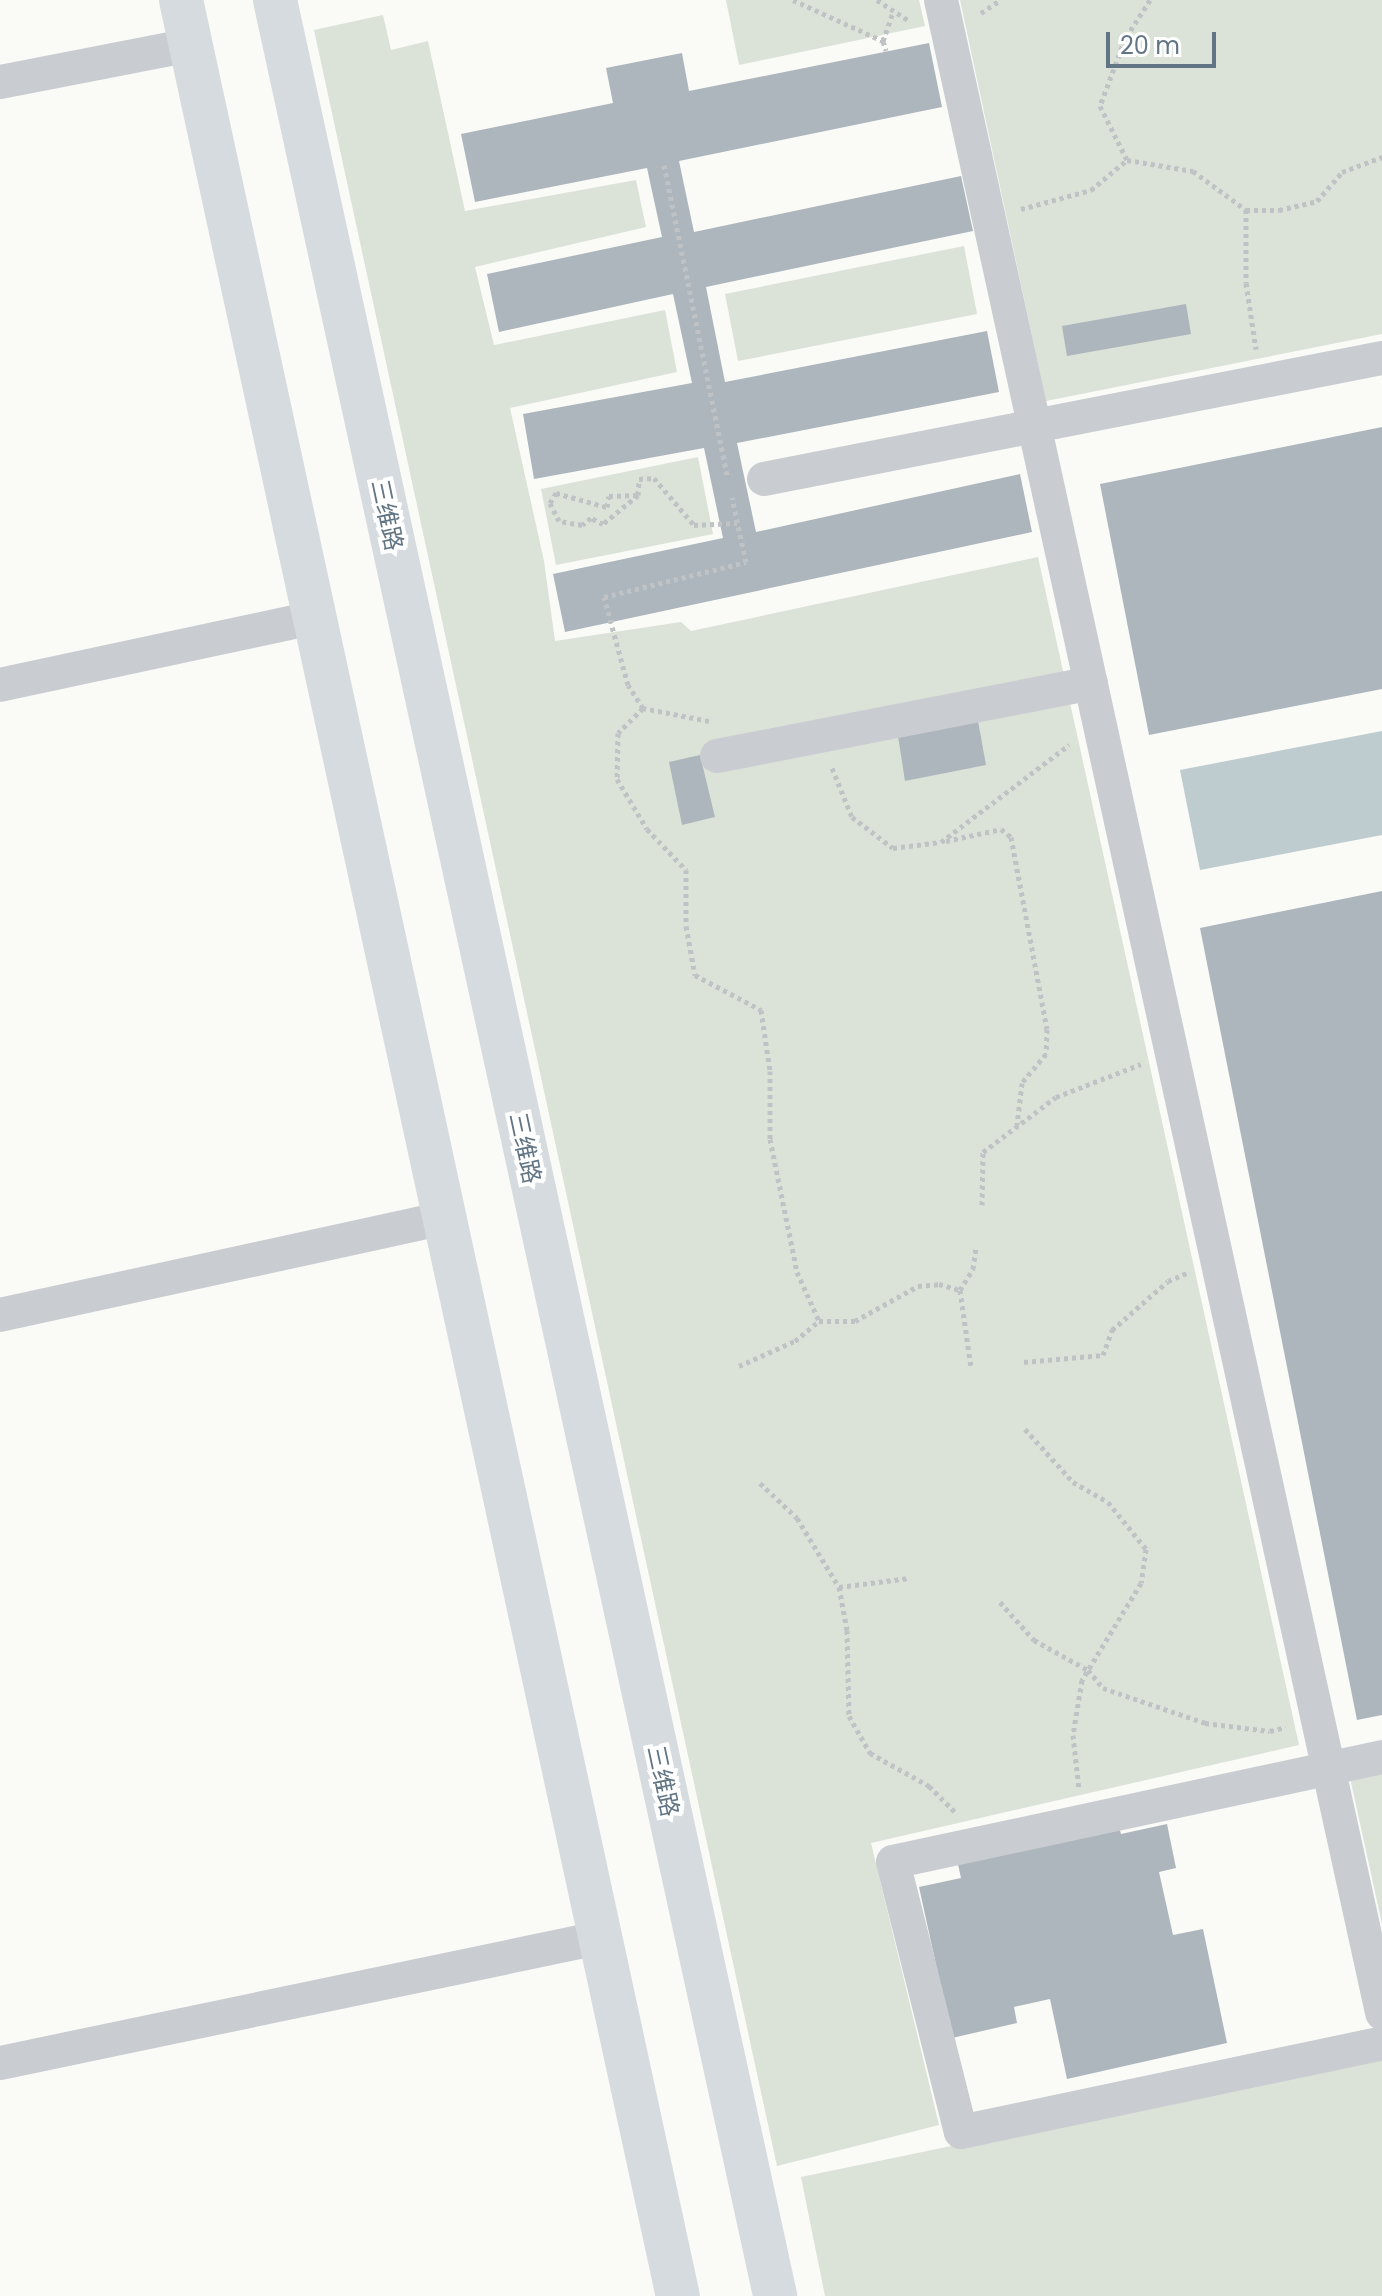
<!DOCTYPE html>
<meta charset="utf-8">
<style>
body{margin:0}
#map{position:relative;width:1382px;height:2296px;overflow:hidden;background:#fafaf7;font-family:Poppins,"Noto Sans SC",sans-serif}
div>[style]{position:absolute}
.green>*{inset:0;background:#dbe2d8}
.water>*{inset:0;background:#becbcf}
.building>*{inset:0;background:#adb6bd}
.path>*{height:5px;margin-top:-2.5px;transform-origin:0;background:repeating-linear-gradient(90deg,#c0c3c5 0 4px,transparent 0 8px)}
.minor>*{height:34px;margin:-17px;padding:0 17px;transform-origin:17px;border-radius:17px;background:#c9cdd1}
.secondary>*{height:44px;margin:-22px;padding:0 22px;transform-origin:22px;border-radius:22px;background:#d6dbdf}
span{translate:-50% -50%;white-space:nowrap;text-align:center;line-height:1.15;-webkit-text-stroke:8px #fff;paint-order:stroke}
.street-label{font-size:24px;color:#627585}
.scale{position:absolute;left:1106px;top:32px;width:110px;height:36px;box-sizing:border-box;border:4px solid #627585;border-top:0;padding-left:10px;font-size:24px;line-height:28px;white-space:nowrap;color:#627585;-webkit-text-stroke:6px #fff;paint-order:stroke}
</style>
<div id="map">
<div class="green">
<div style="clip-path:polygon(726px 0,919px 0,925px 26px,739px 65px)"></div>
<div style="clip-path:polygon(960px 0,1382px 0,1382px 334px,1046px 401px)"></div>
<div style="clip-path:polygon(383px 15px,391px 50px,428px 41px,465px 211px,636px 180px,646px 227px,475px 267px,494px 345px,665px 310px,677px 372px,510px 408px,544px 561px,555px 641px,681px 622px,691px 631px,1038px 557px,1299px 1745px,871px 1843px,939px 2125px,777px 2166px,314px 30px)"></div>
<div style="clip-path:polygon(964px 246px,977px 314px,738px 361px,725px 294px)"></div>
<div style="clip-path:polygon(698px 457px,713px 534px,556px 565px,541px 489px)"></div>
<div style="clip-path:polygon(1382px 1757px,1382px 1924px,1347px 1764px)"></div>
<div style="clip-path:polygon(1382px 2057px,1382px 2296px,825px 2296px,801px 2177px)"></div>
</div>
<div class="water">
<div style="clip-path:polygon(1382px 731px,1382px 835px,1200px 870px,1180px 770px)"></div>
</div>
<div class="building">
<div style="clip-path:polygon(929px 43px,942px 107px,679px 161px,694px 232px,961px 176px,973px 231px,706px 287px,725px 382px,987px 331px,999px 392px,737px 443px,756px 532px,1020px 474px,1032px 532px,565px 632px,553px 574px,723px 538px,704px 448px,534px 479px,523px 414px,692px 383px,673px 294px,499px 332px,487px 274px,662px 237px,647px 168px,475px 202px,461px 134px,613px 103px,606px 68px,682px 53px,689px 91px)"></div>
<div style="clip-path:polygon(1186px 304px,1191px 334px,1067px 356px,1062px 326px)"></div>
<div style="clip-path:polygon(1382px 427px,1382px 689px,1149px 735px,1100px 484px)"></div>
<div style="clip-path:polygon(978px 721px,986px 765px,905px 781px,898px 736px)"></div>
<div style="clip-path:polygon(700px 755px,715px 817px,682px 825px,669px 762px)"></div>
<div style="clip-path:polygon(1382px 891px,1382px 1715px,1357px 1720px,1200px 928px)"></div>
<div style="clip-path:polygon(1117px 1820px,1121px 1834px,1167px 1824px,1176px 1868px,1159px 1872px,1173px 1935px,1203px 1929px,1227px 2043px,1067px 2079px,1050px 1999px,1014px 2007px,1017px 2023px,952px 2038px,919px 1887px,961px 1878px,956px 1855px)"></div>
</div>
<div class="path">
<div style="left:793px;top:0;width:99px;rotate:24.5deg"></div>
<div style="left:883px;top:41px;width:10px;rotate:73deg"></div>
<div style="left:877px;top:0;width:37px;rotate:33deg"></div>
<div style="left:1150px;top:0;width:46px;rotate:122.7deg"></div>
<div style="left:1125px;top:39px;width:72px;rotate:110.5deg"></div>
<div style="left:1100px;top:106px;width:60px;rotate:63.4deg"></div>
<div style="left:1127px;top:160px;width:67px;rotate:9.5deg"></div>
<div style="left:1193px;top:171px;width:66px;rotate:36.3deg"></div>
<div style="left:1246px;top:210px;width:73px;rotate:90deg"></div>
<div style="left:1246px;top:283px;width:67px;rotate:81.4deg"></div>
<div style="left:981px;top:13px;width:23px;rotate:-34deg"></div>
<div style="left:883px;top:41px;width:31px;rotate:-71deg"></div>
<div style="left:664px;top:165px;width:317px;rotate:78.5deg"></div>
<div style="left:1021px;top:209px;width:73px;rotate:-15.2deg"></div>
<div style="left:1091px;top:190px;width:47px;rotate:-39.8deg"></div>
<div style="left:1246px;top:210px;width:33px"></div>
<div style="left:1279px;top:210px;width:39px;rotate:-13deg"></div>
<div style="left:1317px;top:201px;width:38px;rotate:-49deg"></div>
<div style="left:1342px;top:172px;width:43px;rotate:-20.6deg"></div>
<div style="left:638px;top:495px;width:45px;rotate:140.4deg"></div>
<div style="left:603px;top:524px;width:13px;rotate:-153deg"></div>
<div style="left:591px;top:518px;width:11px;rotate:142deg"></div>
<div style="left:582px;top:525px;width:23px;rotate:-170deg"></div>
<div style="left:559px;top:521px;width:20px;rotate:-117deg"></div>
<div style="left:550px;top:503px;width:12px;rotate:-59deg"></div>
<div style="left:556px;top:493px;width:53px;rotate:15.4deg"></div>
<div style="left:607px;top:507px;width:11px;rotate:-80deg"></div>
<div style="left:609px;top:496px;width:29px;rotate:-2deg"></div>
<div style="left:638px;top:495px;width:16px;rotate:-86deg"></div>
<div style="left:639px;top:479px;width:15px;rotate:-4deg"></div>
<div style="left:654px;top:478px;width:62px;rotate:49.6deg"></div>
<div style="left:694px;top:525px;width:43px;rotate:-2.7deg"></div>
<div style="left:643px;top:708px;width:35px;rotate:135deg"></div>
<div style="left:618px;top:733px;width:46px;rotate:91.2deg"></div>
<div style="left:617px;top:779px;width:58px;rotate:59deg"></div>
<div style="left:647px;top:829px;width:57px;rotate:46.4deg"></div>
<div style="left:686px;top:870px;width:56px;rotate:90deg"></div>
<div style="left:686px;top:926px;width:50px;rotate:79.6deg"></div>
<div style="left:695px;top:975px;width:75px;rotate:27.9deg"></div>
<div style="left:761px;top:1010px;width:62px;rotate:81.6deg"></div>
<div style="left:770px;top:1071px;width:68px;rotate:90deg"></div>
<div style="left:770px;top:1139px;width:136px;rotate:78.5deg"></div>
<div style="left:797px;top:1272px;width:54px;rotate:65.8deg"></div>
<div style="left:709px;top:721px;width:67px;rotate:-168.9deg"></div>
<div style="left:643px;top:708px;width:27px;rotate:-123deg"></div>
<div style="left:628px;top:685px;width:91px;rotate:-105.3deg"></div>
<div style="left:604px;top:597px;width:146px;rotate:-13.8deg"></div>
<div style="left:746px;top:562px;width:66px;rotate:-102.3deg"></div>
<div style="left:832px;top:768px;width:53px;rotate:67.8deg"></div>
<div style="left:852px;top:817px;width:51px;rotate:37.1deg"></div>
<div style="left:893px;top:848px;width:48px;rotate:-7.1deg"></div>
<div style="left:941px;top:842px;width:161px;rotate:-37.2deg"></div>
<div style="left:946px;top:841px;width:56px;rotate:-12.3deg"></div>
<div style="left:1001px;top:829px;width:13px;rotate:39deg"></div>
<div style="left:1011px;top:837px;width:195px;rotate:79.4deg"></div>
<div style="left:1047px;top:1029px;width:25px;rotate:92deg"></div>
<div style="left:1046px;top:1054px;width:38px;rotate:130deg"></div>
<div style="left:1022px;top:1083px;width:42px;rotate:96.8deg"></div>
<div style="left:982px;top:1205px;width:53px;rotate:-88.9deg"></div>
<div style="left:983px;top:1152px;width:91px;rotate:-37deg"></div>
<div style="left:1056px;top:1097px;width:91px;rotate:-21.2deg"></div>
<div style="left:960px;top:1290px;width:25px;rotate:-58deg"></div>
<div style="left:973px;top:1269px;width:21px;rotate:-82deg"></div>
<div style="left:1024px;top:1362px;width:79px;rotate:-5.1deg"></div>
<div style="left:1103px;top:1355px;width:27px;rotate:-70deg"></div>
<div style="left:1112px;top:1330px;width:74px;rotate:-41.2deg"></div>
<div style="left:1168px;top:1281px;width:21px;rotate:-23deg"></div>
<div style="left:739px;top:1366px;width:61px;rotate:-24.1deg"></div>
<div style="left:795px;top:1341px;width:31px;rotate:-40deg"></div>
<div style="left:819px;top:1321px;width:36px"></div>
<div style="left:855px;top:1321px;width:72px;rotate:-29.1deg"></div>
<div style="left:918px;top:1286px;width:21px;rotate:-5deg"></div>
<div style="left:939px;top:1284px;width:22px;rotate:16deg"></div>
<div style="left:960px;top:1290px;width:78px;rotate:81.9deg"></div>
<div style="left:1025px;top:1429px;width:72px;rotate:47.8deg"></div>
<div style="left:1073px;top:1482px;width:40px;rotate:29.7deg"></div>
<div style="left:1108px;top:1502px;width:60px;rotate:51deg"></div>
<div style="left:1146px;top:1549px;width:34px;rotate:98deg"></div>
<div style="left:1141px;top:1583px;width:114px;rotate:121.3deg"></div>
<div style="left:1082px;top:1680px;width:56px;rotate:99.3deg"></div>
<div style="left:1073px;top:1735px;width:54px;rotate:83.7deg"></div>
<div style="left:760px;top:1483px;width:51px;rotate:43.4deg"></div>
<div style="left:797px;top:1518px;width:81px;rotate:58.7deg"></div>
<div style="left:839px;top:1587px;width:44px;rotate:79.5deg"></div>
<div style="left:847px;top:1630px;width:86px;rotate:88.7deg"></div>
<div style="left:849px;top:1716px;width:43px;rotate:60.4deg"></div>
<div style="left:870px;top:1753px;width:68px;rotate:29.2deg"></div>
<div style="left:929px;top:1786px;width:40px;rotate:45deg"></div>
<div style="left:839px;top:1587px;width:71px;rotate:-7.3deg"></div>
<div style="left:1000px;top:1602px;width:51px;rotate:48.2deg"></div>
<div style="left:1034px;top:1640px;width:62px;rotate:29.1deg"></div>
<div style="left:1088px;top:1670px;width:23px;rotate:50deg"></div>
<div style="left:1103px;top:1688px;width:108px;rotate:18.9deg"></div>
<div style="left:1205px;top:1723px;width:65px;rotate:7deg"></div>
<div style="left:1270px;top:1731px;width:16px;rotate:-14deg"></div>
</div>
<div class="minor">
<div style="left:941px;top:0;width:2061px;rotate:77.64deg"></div>
<div style="left:0;top:82px;width:194px;rotate:-11deg"></div>
<div style="left:764px;top:479px;width:630px;rotate:-11.08deg"></div>
<div style="left:0;top:685px;width:320px;rotate:-12.1deg"></div>
<div style="left:717px;top:756px;width:381px;rotate:-11deg"></div>
<div style="left:0;top:1315px;width:452px;rotate:-12.3deg"></div>
<div style="left:1382px;top:1757px;width:500px;rotate:167.88deg"></div>
<div style="left:893px;top:1862px;width:278px;rotate:75.9deg"></div>
<div style="left:961px;top:2132px;width:430px;rotate:-11.9deg"></div>
<div style="left:0;top:2063px;width:612px;rotate:-11.79deg"></div>
</div>
<div class="secondary">
<div style="left:181px;top:0;width:2349px;rotate:77.79deg"></div>
<div style="left:275px;top:0;width:2350px;rotate:77.71deg"></div>
</div>
<div class="street-label">
<span style="left:387px;top:515px;rotate:78deg">三维路</span>
<span style="left:525px;top:1148px;rotate:78deg">三维路</span>
<span style="left:663px;top:1781px;rotate:78deg">三维路</span>
</div>
<div class="scale">20 m</div>
</div>
